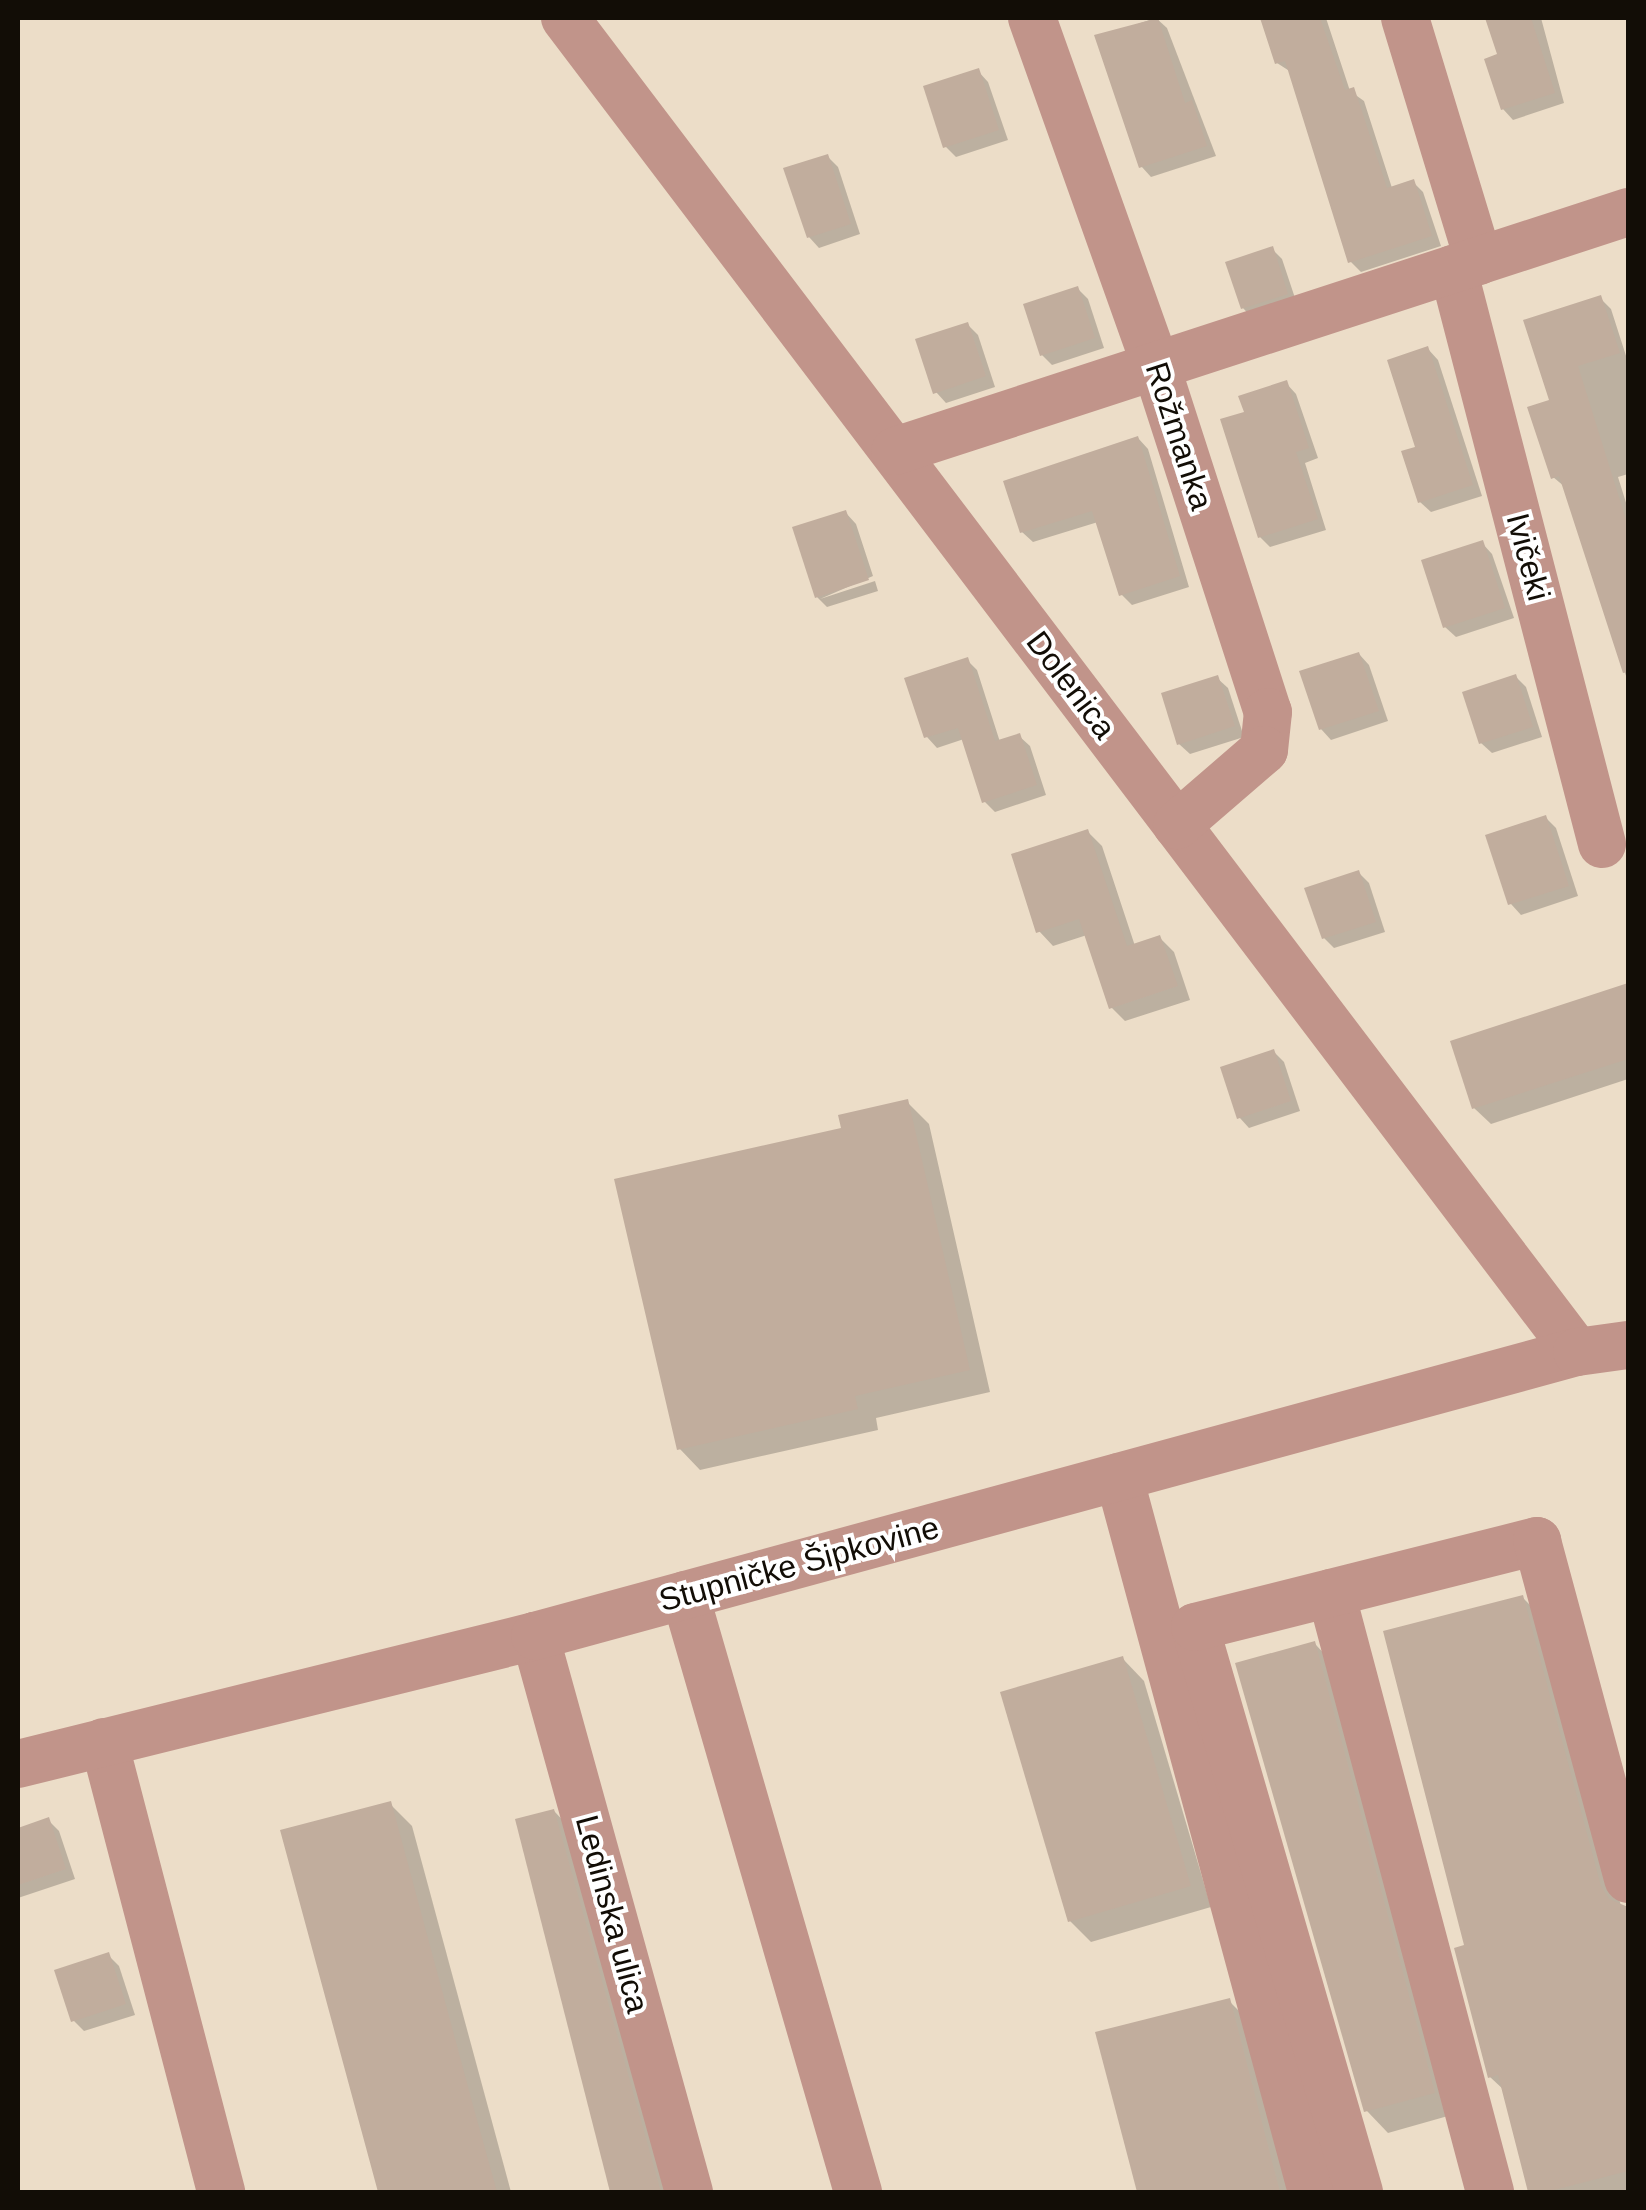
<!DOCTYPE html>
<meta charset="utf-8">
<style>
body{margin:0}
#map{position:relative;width:1646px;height:2210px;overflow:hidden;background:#ecddc8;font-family:Arial,sans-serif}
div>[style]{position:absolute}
.shadow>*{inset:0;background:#0003}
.building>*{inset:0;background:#c1ad9d}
.minor>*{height:48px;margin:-24px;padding:0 24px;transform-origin:24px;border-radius:24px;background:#c1948a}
span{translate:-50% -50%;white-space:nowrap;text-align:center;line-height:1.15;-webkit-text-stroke:8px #fff;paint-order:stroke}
.street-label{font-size:32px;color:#120d06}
.frame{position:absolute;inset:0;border:20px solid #120d06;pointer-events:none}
</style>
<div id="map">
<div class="shadow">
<div style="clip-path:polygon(1156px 18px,1167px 28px,1216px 156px,1151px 177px,1141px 166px,1098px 37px)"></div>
<div style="clip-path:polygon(1262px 18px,1326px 18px,1350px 91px,1364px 101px,1392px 188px,1413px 182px,1423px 192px,1441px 246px,1361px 272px,1350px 261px,1291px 72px,1277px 63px)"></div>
<div style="clip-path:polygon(1489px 18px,1541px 18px,1564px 103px,1513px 120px,1503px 109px,1500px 56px)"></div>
<div style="clip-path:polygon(978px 71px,988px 82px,1008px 140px,956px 157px,945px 146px)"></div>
<div style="clip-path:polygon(827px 156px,838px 167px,860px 234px,819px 248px,809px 237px)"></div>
<div style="clip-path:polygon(1272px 249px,1282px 259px,1297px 304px,1253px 319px,1243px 308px)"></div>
<div style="clip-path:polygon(1078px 289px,1088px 299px,1104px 348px,1052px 365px,1042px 355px)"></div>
<div style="clip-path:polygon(1600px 298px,1611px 309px,1628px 362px,1628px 474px,1618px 477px,1628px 509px,1628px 682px,1565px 487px,1553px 477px,1552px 402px)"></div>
<div style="clip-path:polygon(968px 325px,978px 335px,995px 387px,946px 403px,936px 392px)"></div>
<div style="clip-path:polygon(1428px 349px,1438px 360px,1482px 496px,1431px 512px,1420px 502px,1418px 448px)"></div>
<div style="clip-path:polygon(1286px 383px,1296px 394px,1318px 458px,1305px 463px,1326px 530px,1270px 547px,1260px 537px,1247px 413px)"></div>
<div style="clip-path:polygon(1138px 438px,1148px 449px,1189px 587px,1132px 605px,1121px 594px,1098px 522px,1033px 542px,1022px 532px)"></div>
<div style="clip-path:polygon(846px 513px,856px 524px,873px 576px,820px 599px,875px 581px,878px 591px,827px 607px,817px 597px)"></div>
<div style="clip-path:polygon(1482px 543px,1492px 554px,1514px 618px,1456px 637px,1445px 627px)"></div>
<div style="clip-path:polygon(1359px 654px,1369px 665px,1388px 721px,1331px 740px,1321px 729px)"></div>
<div style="clip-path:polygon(967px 660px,977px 670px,1000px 742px,1019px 736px,1030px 746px,1046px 795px,995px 812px,984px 801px,964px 739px,937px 748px,927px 737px)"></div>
<div style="clip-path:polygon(1516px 677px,1526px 687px,1542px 737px,1492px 753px,1481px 743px)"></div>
<div style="clip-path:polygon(1217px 678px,1228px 688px,1244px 737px,1190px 754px,1179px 744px)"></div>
<div style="clip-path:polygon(1546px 818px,1556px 828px,1578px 896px,1521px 915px,1511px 904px)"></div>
<div style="clip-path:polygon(1088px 832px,1102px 846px,1135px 946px,1160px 938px,1174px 952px,1190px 1000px,1125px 1021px,1111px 1007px,1087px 935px,1053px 946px,1039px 931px)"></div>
<div style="clip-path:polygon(1359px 873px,1369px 883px,1385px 932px,1334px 948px,1324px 938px)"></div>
<div style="clip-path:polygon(1628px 986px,1628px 1079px,1491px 1124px,1474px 1108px,1453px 1043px)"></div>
<div style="clip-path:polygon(1274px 1052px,1284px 1062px,1300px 1111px,1249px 1128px,1239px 1117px)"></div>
<div style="clip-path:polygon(907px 1102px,929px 1124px,990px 1392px,876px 1418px,878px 1430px,700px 1470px,679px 1448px,844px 1130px)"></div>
<div style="clip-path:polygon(1522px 1597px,1544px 1619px,1621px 1906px,1628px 1910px,1628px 2192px,1531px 2192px,1505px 2091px,1490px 2077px,1467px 1946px)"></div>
<div style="clip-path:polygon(1315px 1644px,1336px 1666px,1455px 2114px,1388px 2133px,1367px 2111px)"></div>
<div style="clip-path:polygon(1123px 1659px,1144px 1681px,1211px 1907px,1091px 1942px,1070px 1921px)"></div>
<div style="clip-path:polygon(390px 1804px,412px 1826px,511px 2192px,381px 2192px,283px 1832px)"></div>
<div style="clip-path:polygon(554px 1811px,575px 1833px,675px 2192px,613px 2192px,518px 1820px)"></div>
<div style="clip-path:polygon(48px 1820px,59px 1831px,75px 1879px,18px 1898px,18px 1830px)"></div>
<div style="clip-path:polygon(108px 1955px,119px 1966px,135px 2015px,84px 2031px,74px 2021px)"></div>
<div style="clip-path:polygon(1229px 2001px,1250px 2022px,1294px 2192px,1139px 2192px,1099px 2034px)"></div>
</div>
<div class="building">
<div style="clip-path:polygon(1158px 18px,1185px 103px,1192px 100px,1207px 146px,1139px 168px,1094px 35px)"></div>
<div style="clip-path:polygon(1260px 18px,1320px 18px,1345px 90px,1354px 87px,1387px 188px,1414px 179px,1432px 236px,1348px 263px,1285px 61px,1275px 64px)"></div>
<div style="clip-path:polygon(1485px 18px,1531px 18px,1555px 93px,1501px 110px,1484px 59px,1497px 54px)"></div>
<div style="clip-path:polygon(979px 68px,999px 130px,943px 148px,923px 86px)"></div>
<div style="clip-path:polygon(828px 154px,851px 224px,807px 238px,783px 168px)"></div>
<div style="clip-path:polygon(1273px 246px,1288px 294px,1241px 309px,1225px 262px)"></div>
<div style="clip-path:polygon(1078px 286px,1095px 338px,1040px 356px,1023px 304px)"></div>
<div style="clip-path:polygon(1601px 295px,1620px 353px,1578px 366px,1628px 526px,1628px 672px,1623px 673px,1559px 476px,1551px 479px,1527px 407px,1549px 400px,1523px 320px)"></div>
<div style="clip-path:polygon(968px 322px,986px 376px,933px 394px,915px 339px)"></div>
<div style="clip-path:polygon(1428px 346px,1473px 485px,1418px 503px,1401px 451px,1415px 447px,1387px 360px)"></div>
<div style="clip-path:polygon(1287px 380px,1309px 448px,1296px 452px,1318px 519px,1258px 538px,1220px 419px,1244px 412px,1238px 396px)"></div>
<div style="clip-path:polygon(1138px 436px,1180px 576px,1119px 596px,1092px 511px,1020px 533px,1003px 481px)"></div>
<div style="clip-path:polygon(846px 510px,869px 580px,815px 598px,792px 527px)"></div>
<div style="clip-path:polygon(1483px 540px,1505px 608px,1443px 628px,1421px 560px)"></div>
<div style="clip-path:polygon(1359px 652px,1379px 711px,1319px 730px,1299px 671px)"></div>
<div style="clip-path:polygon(968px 657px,995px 741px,1020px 733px,1037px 785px,982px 803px,958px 728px,924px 738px,904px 678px)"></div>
<div style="clip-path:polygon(1516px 674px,1533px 727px,1479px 744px,1462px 692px)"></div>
<div style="clip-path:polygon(1218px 675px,1235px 726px,1177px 745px,1161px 693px)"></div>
<div style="clip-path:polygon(1546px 815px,1569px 886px,1508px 905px,1485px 835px)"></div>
<div style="clip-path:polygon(1088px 829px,1127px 946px,1160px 935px,1178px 986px,1109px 1009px,1079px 919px,1036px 933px,1011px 854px)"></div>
<div style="clip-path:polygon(1359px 870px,1376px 922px,1322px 939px,1304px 888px)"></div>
<div style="clip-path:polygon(1628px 983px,1628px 1059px,1472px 1109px,1450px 1041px)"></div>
<div style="clip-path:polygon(1274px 1049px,1291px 1101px,1237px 1119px,1220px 1067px)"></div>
<div style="clip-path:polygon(908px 1099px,970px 1370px,855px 1396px,858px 1409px,677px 1450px,614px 1179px,841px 1128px,838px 1115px)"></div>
<div style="clip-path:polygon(1523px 1595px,1601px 1886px,1609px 1899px,1628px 1907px,1628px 2171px,1546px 2192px,1528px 2192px,1498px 2075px,1488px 2078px,1454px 1948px,1464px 1945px,1383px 1631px)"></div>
<div style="clip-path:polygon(1315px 1641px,1435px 2093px,1364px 2112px,1235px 1663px)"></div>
<div style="clip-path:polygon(1123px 1656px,1191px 1886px,1068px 1922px,1000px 1692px)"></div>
<div style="clip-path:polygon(391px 1801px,474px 2109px,497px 2192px,378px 2192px,280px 1830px)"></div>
<div style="clip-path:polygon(554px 1809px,661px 2192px,610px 2192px,515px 1819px)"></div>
<div style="clip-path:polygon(49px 1817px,66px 1869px,18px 1885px,18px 1828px)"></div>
<div style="clip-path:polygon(109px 1952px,126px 2004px,71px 2022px,54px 1970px)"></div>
<div style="clip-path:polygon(1230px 1998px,1280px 2192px,1137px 2192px,1095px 2032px)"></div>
</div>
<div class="minor">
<div style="left:565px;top:18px;width:1674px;rotate:52.82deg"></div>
<div style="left:1032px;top:18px;width:369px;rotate:70.4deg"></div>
<div style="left:1156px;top:366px;width:364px;rotate:72.1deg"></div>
<div style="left:1268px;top:712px;width:38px;rotate:96deg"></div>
<div style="left:1264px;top:750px;width:115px;rotate:139.2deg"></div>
<div style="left:1405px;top:18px;width:254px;rotate:73.1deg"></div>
<div style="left:1453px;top:269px;width:594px;rotate:75.47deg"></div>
<div style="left:895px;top:451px;width:771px;rotate:-18.06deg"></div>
<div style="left:1119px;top:1477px;width:741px;rotate:74.89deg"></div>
<div style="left:1331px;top:1593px;width:620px;rotate:75.13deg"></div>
<div style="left:685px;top:1595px;width:622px;rotate:73.84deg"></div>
<div style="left:535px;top:1636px;width:577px;rotate:74.52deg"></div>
<div style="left:104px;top:1742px;width:465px;rotate:75.4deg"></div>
<div style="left:18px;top:1764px;width:533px;rotate:-13.91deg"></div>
<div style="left:535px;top:1636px;width:1080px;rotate:-15.25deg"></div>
<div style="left:1577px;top:1352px;width:51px;rotate:-7.8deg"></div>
<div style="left:1359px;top:2192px;width:588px;rotate:-106.19deg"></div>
<div style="left:1195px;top:1627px;width:353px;rotate:-14.1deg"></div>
<div style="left:1537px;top:1541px;width:350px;rotate:74.9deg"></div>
</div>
<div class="street-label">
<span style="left:1179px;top:436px;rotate:72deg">Rožmanka</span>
<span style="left:1528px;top:557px;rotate:75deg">Ivičeki</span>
<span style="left:1071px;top:685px;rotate:53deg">Dolenica</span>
<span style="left:799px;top:1564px;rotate:-15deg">Stupničke Šipkovine</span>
<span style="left:612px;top:1914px;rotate:75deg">Ledinska ulica</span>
</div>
<div class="frame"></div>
</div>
